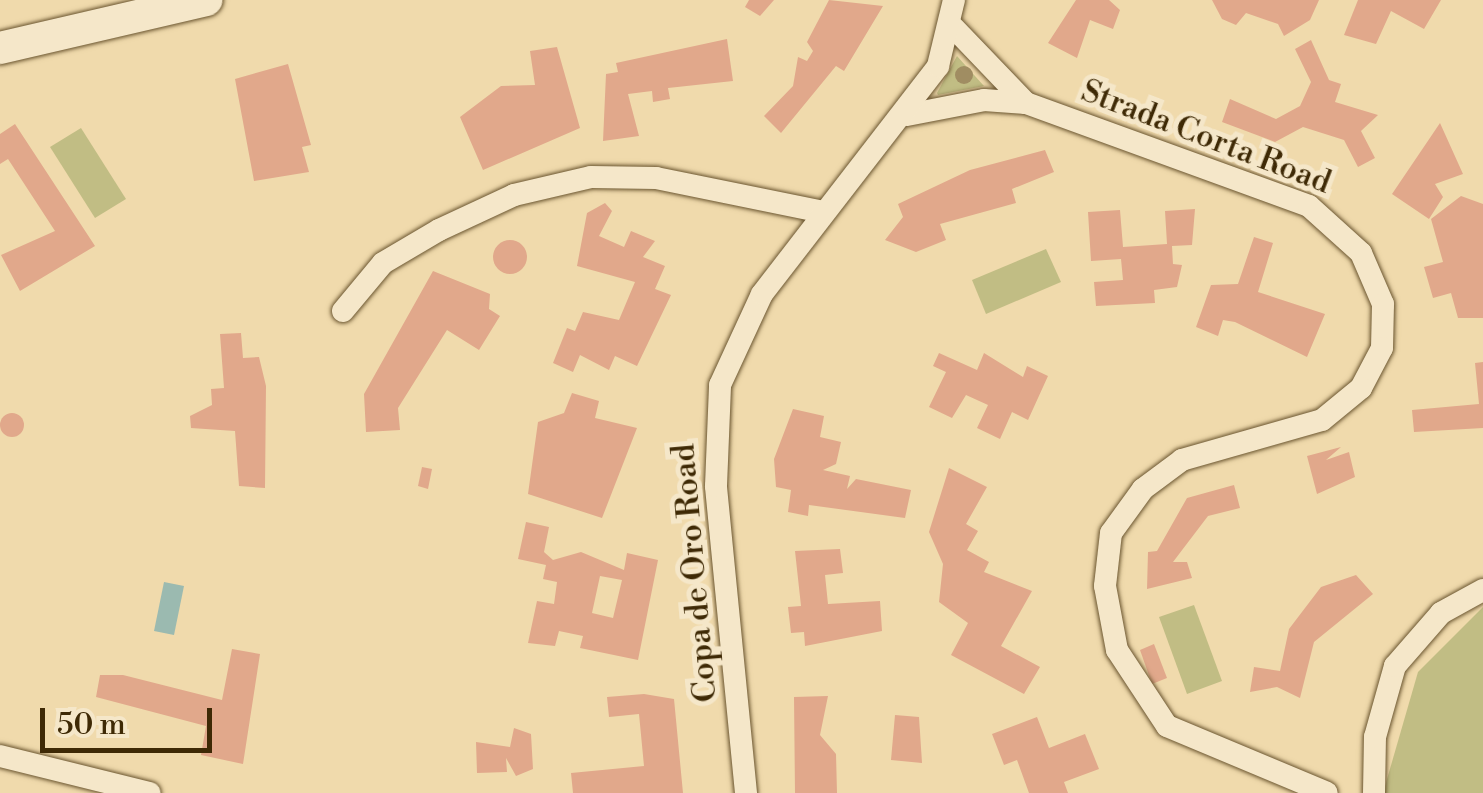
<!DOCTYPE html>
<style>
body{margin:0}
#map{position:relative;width:1483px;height:793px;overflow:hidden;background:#f0daac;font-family:"Libre Bodoni",serif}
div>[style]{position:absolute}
.green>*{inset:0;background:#c1bd84}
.water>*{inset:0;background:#9bbab0}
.building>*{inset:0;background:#e1a88b}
.round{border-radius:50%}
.roads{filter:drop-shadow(0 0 2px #6a552f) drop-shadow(0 0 2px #6a552f)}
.minor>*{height:22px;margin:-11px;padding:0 11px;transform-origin:11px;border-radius:11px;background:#f5e7c9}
.secondary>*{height:32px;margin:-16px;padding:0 16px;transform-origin:16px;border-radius:16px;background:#f5e7c9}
.trees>*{width:18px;height:18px;margin:-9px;border-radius:50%;background:#a08d62}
span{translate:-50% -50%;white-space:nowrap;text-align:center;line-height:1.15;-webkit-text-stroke:10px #f5e7c9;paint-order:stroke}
.street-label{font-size:32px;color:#3e2905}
.scale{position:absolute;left:40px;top:708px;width:172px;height:45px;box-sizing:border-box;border:5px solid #3e2905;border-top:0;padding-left:12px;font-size:30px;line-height:35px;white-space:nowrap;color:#3e2905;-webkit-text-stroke:8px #f5e7c9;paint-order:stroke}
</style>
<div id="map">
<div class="green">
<div style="clip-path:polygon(957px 56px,984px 86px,938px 95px,937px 93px)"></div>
<div style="clip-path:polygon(81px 128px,126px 199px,95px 218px,50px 147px)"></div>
<div style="clip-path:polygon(1046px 249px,1061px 282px,986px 314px,972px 280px)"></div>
<div style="clip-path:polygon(1194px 605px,1222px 681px,1187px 694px,1159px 617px)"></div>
<div style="clip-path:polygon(1483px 607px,1483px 793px,1383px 793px,1418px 672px)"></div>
</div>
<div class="water">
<div style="clip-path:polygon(164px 582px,184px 586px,174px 635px,154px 631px)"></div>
</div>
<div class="building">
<div style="clip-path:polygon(749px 0,774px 0,760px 16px,745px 7px)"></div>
<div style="clip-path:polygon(829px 0,883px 6px,844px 71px,836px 66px,781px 133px,764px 116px,793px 86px,798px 57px,807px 61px,813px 51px,807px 42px)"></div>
<div style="clip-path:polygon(1076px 0,1109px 0,1120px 10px,1113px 29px,1090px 20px,1077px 58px,1048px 43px)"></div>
<div style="clip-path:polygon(1212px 0,1319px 0,1310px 20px,1284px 36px,1278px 24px,1246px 13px,1236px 25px,1222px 19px)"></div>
<div style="clip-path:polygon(1358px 0,1441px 0,1424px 29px,1391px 11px,1376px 44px,1344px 35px)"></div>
<div style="clip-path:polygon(727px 39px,733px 81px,668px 88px,670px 99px,653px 102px,652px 91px,628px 94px,639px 136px,603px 141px,606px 74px,618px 72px,616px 63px)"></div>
<div style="clip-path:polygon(1311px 40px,1329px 80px,1341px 84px,1335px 102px,1378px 115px,1361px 131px,1375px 158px,1358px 167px,1344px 140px,1303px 127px,1275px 142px,1222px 122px,1230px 99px,1276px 119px,1300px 106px,1311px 82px,1295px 49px)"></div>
<div style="clip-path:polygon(557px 47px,580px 128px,483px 170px,460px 117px,501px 86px,535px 85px,530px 51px)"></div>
<div style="clip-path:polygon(288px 64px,311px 145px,302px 147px,309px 172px,254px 181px,235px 79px)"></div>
<div style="clip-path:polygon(1440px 123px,1463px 174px,1435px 184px,1443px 197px,1429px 219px,1392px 194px)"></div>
<div style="clip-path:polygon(15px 124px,95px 246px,20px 291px,1px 255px,55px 231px,8px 159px,0 164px,0 134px)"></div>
<div style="clip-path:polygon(1045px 150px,1054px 172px,1012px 189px,1016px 203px,940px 224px,946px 240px,916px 252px,885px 240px,903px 217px,898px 204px,970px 170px)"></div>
<div style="clip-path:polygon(1461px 196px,1483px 204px,1483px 318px,1458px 318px,1451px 293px,1433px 298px,1424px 267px,1443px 262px,1431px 219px)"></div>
<div style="clip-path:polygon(605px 203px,612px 211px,599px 236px,624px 247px,631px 231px,655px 241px,643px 257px,665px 266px,655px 289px,671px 295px,637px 366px,615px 356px,609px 370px,580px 355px,573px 372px,553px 363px,567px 328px,575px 331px,583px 312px,619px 320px,635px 282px,577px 266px,587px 213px)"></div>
<div style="clip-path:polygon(1195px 209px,1192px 245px,1172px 246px,1173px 264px,1182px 265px,1177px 287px,1154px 290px,1155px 303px,1096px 306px,1094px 282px,1123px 280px,1121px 259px,1091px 261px,1088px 212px,1120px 210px,1123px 247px,1167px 244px,1165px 211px)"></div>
<div style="clip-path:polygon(1254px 237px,1273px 243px,1258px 292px,1325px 314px,1307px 357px,1235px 322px,1223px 320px,1218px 336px,1196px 327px,1211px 285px,1238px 284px)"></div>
<div class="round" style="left:493px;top:240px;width:34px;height:34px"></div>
<div style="clip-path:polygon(433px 271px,490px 294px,489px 309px,500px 316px,479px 350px,447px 330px,398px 408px,400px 430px,366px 432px,364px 394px)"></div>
<div style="clip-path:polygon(241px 333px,243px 358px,259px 357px,266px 386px,265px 488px,239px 486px,235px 431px,191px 428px,190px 416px,212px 405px,211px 389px,224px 388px,220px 334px)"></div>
<div style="clip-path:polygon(939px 353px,977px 370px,984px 353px,1023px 377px,1027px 366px,1048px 376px,1028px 420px,1012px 412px,1000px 439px,977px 428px,988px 405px,966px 395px,952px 418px,929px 407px,946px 372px,933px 366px)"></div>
<div style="clip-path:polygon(1483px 362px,1483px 428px,1414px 432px,1412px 410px,1479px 404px,1475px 363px)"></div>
<div style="clip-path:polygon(572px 393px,599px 401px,595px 418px,637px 428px,602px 518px,528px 494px,538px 422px,564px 413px)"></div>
<div style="clip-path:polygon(793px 409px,824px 416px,820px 437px,841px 442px,836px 464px,823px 470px,850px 476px,847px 489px,856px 479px,911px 490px,905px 518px,809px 505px,808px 516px,788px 512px,791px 490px,776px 487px,774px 459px)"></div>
<div class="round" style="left:0;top:413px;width:24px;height:24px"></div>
<div style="clip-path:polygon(1341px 447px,1326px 460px,1349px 452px,1355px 477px,1317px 494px,1307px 456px)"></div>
<div style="clip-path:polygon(422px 467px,432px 469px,428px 489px,418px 486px)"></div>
<div style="clip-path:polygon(949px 468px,987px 487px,966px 524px,978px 531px,967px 550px,989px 562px,984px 572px,1032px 591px,1001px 646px,1040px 667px,1024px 694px,951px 655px,968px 623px,939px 602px,943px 564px,929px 532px)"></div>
<div style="clip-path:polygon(1234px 485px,1240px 508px,1208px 516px,1173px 562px,1187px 562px,1192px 578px,1147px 589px,1148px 552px,1157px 551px,1187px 498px)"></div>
<div style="clip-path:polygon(evenodd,526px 522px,549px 527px,544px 552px,553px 560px,581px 552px,624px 570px,627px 553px,658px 560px,638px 660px,580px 648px,583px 636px,559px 631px,555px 646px,528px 643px,537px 601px,554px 604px,557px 582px,543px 579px,546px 565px,518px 559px,526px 522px,600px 576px,622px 580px,613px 618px,592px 613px,600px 576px)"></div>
<div style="clip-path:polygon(840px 549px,843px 573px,825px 575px,828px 604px,880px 601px,882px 631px,805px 646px,804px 632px,791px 633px,788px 607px,801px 606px,795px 551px)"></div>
<div style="clip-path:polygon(1356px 575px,1373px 594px,1314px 642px,1300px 698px,1277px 687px,1250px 692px,1254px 667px,1280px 671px,1289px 629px,1321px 587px)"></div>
<div style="clip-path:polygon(1154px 644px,1167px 678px,1152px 684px,1140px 650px)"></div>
<div style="clip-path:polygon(232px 649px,260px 654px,243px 764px,201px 755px,206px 726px,96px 697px,100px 675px,123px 675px,222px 700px)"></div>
<div style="clip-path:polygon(644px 694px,674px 699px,683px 793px,573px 793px,571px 773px,644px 766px,639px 714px,609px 717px,607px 697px)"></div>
<div style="clip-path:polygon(828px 696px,820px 735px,836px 754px,837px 793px,795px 793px,794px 697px)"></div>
<div style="clip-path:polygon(895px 715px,919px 717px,922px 763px,891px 760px)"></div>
<div style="clip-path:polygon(1037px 717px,1049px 748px,1085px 734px,1099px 769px,1064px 782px,1068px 793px,1029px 793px,1017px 760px,1004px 765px,992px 734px)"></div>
<div style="clip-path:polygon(514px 728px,531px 734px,533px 769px,516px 776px,506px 758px,507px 772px,477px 773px,476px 742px,510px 747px)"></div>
</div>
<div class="roads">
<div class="minor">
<div style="left:954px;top:28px;width:104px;rotate:46.2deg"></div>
<div style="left:1026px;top:103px;width:301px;rotate:20deg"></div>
<div style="left:1309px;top:206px;width:70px;rotate:42.1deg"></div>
<div style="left:1361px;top:253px;width:56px;rotate:66.7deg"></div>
<div style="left:1383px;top:304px;width:44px;rotate:91.3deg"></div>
<div style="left:1382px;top:348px;width:45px;rotate:117.7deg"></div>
<div style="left:1361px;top:388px;width:50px;rotate:140.6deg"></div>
<div style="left:1322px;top:420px;width:146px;rotate:164.1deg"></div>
<div style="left:1182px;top:460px;width:49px;rotate:143.4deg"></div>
<div style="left:1143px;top:489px;width:54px;rotate:126deg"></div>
<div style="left:1111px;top:533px;width:53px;rotate:96.5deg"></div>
<div style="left:1105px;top:586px;width:65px;rotate:79.4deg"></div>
<div style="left:1117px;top:650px;width:91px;rotate:56.7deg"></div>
<div style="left:1167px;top:726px;width:173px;rotate:22.7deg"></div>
<div style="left:907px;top:115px;width:78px;rotate:-11deg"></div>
<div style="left:984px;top:100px;width:42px;rotate:4.1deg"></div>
<div style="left:343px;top:311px;width:62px;rotate:-50.2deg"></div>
<div style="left:383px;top:263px;width:65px;rotate:-30.5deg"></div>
<div style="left:439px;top:230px;width:83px;rotate:-25deg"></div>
<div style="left:514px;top:195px;width:79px;rotate:-13.2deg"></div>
<div style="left:591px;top:177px;width:65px;rotate:0.9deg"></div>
<div style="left:656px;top:178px;width:170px;rotate:11.5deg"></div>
<div style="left:0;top:756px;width:154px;rotate:13.9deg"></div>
<div style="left:746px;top:793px;width:308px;rotate:-95.6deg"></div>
<div style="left:716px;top:486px;width:101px;rotate:-87.7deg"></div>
<div style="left:720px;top:385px;width:100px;rotate:-65.2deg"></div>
<div style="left:762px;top:294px;width:288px;rotate:-52.3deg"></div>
<div style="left:938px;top:66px;width:68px;rotate:-76.4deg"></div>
<div style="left:1374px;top:793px;width:56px;rotate:-89deg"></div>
<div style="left:1375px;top:737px;width:74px;rotate:-74.3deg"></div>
<div style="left:1395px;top:666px;width:70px;rotate:-49deg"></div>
<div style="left:1441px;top:613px;width:48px;rotate:-28.7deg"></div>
</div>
<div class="secondary">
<div style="left:0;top:48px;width:212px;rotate:-13.1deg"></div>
</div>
</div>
<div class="trees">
<div style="left:964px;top:75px"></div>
</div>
<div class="street-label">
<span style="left:1206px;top:137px;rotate:21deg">Strada Corta Road</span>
<span style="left:695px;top:573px;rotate:-95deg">Copa de Oro Road</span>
</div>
<div class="scale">50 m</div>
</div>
